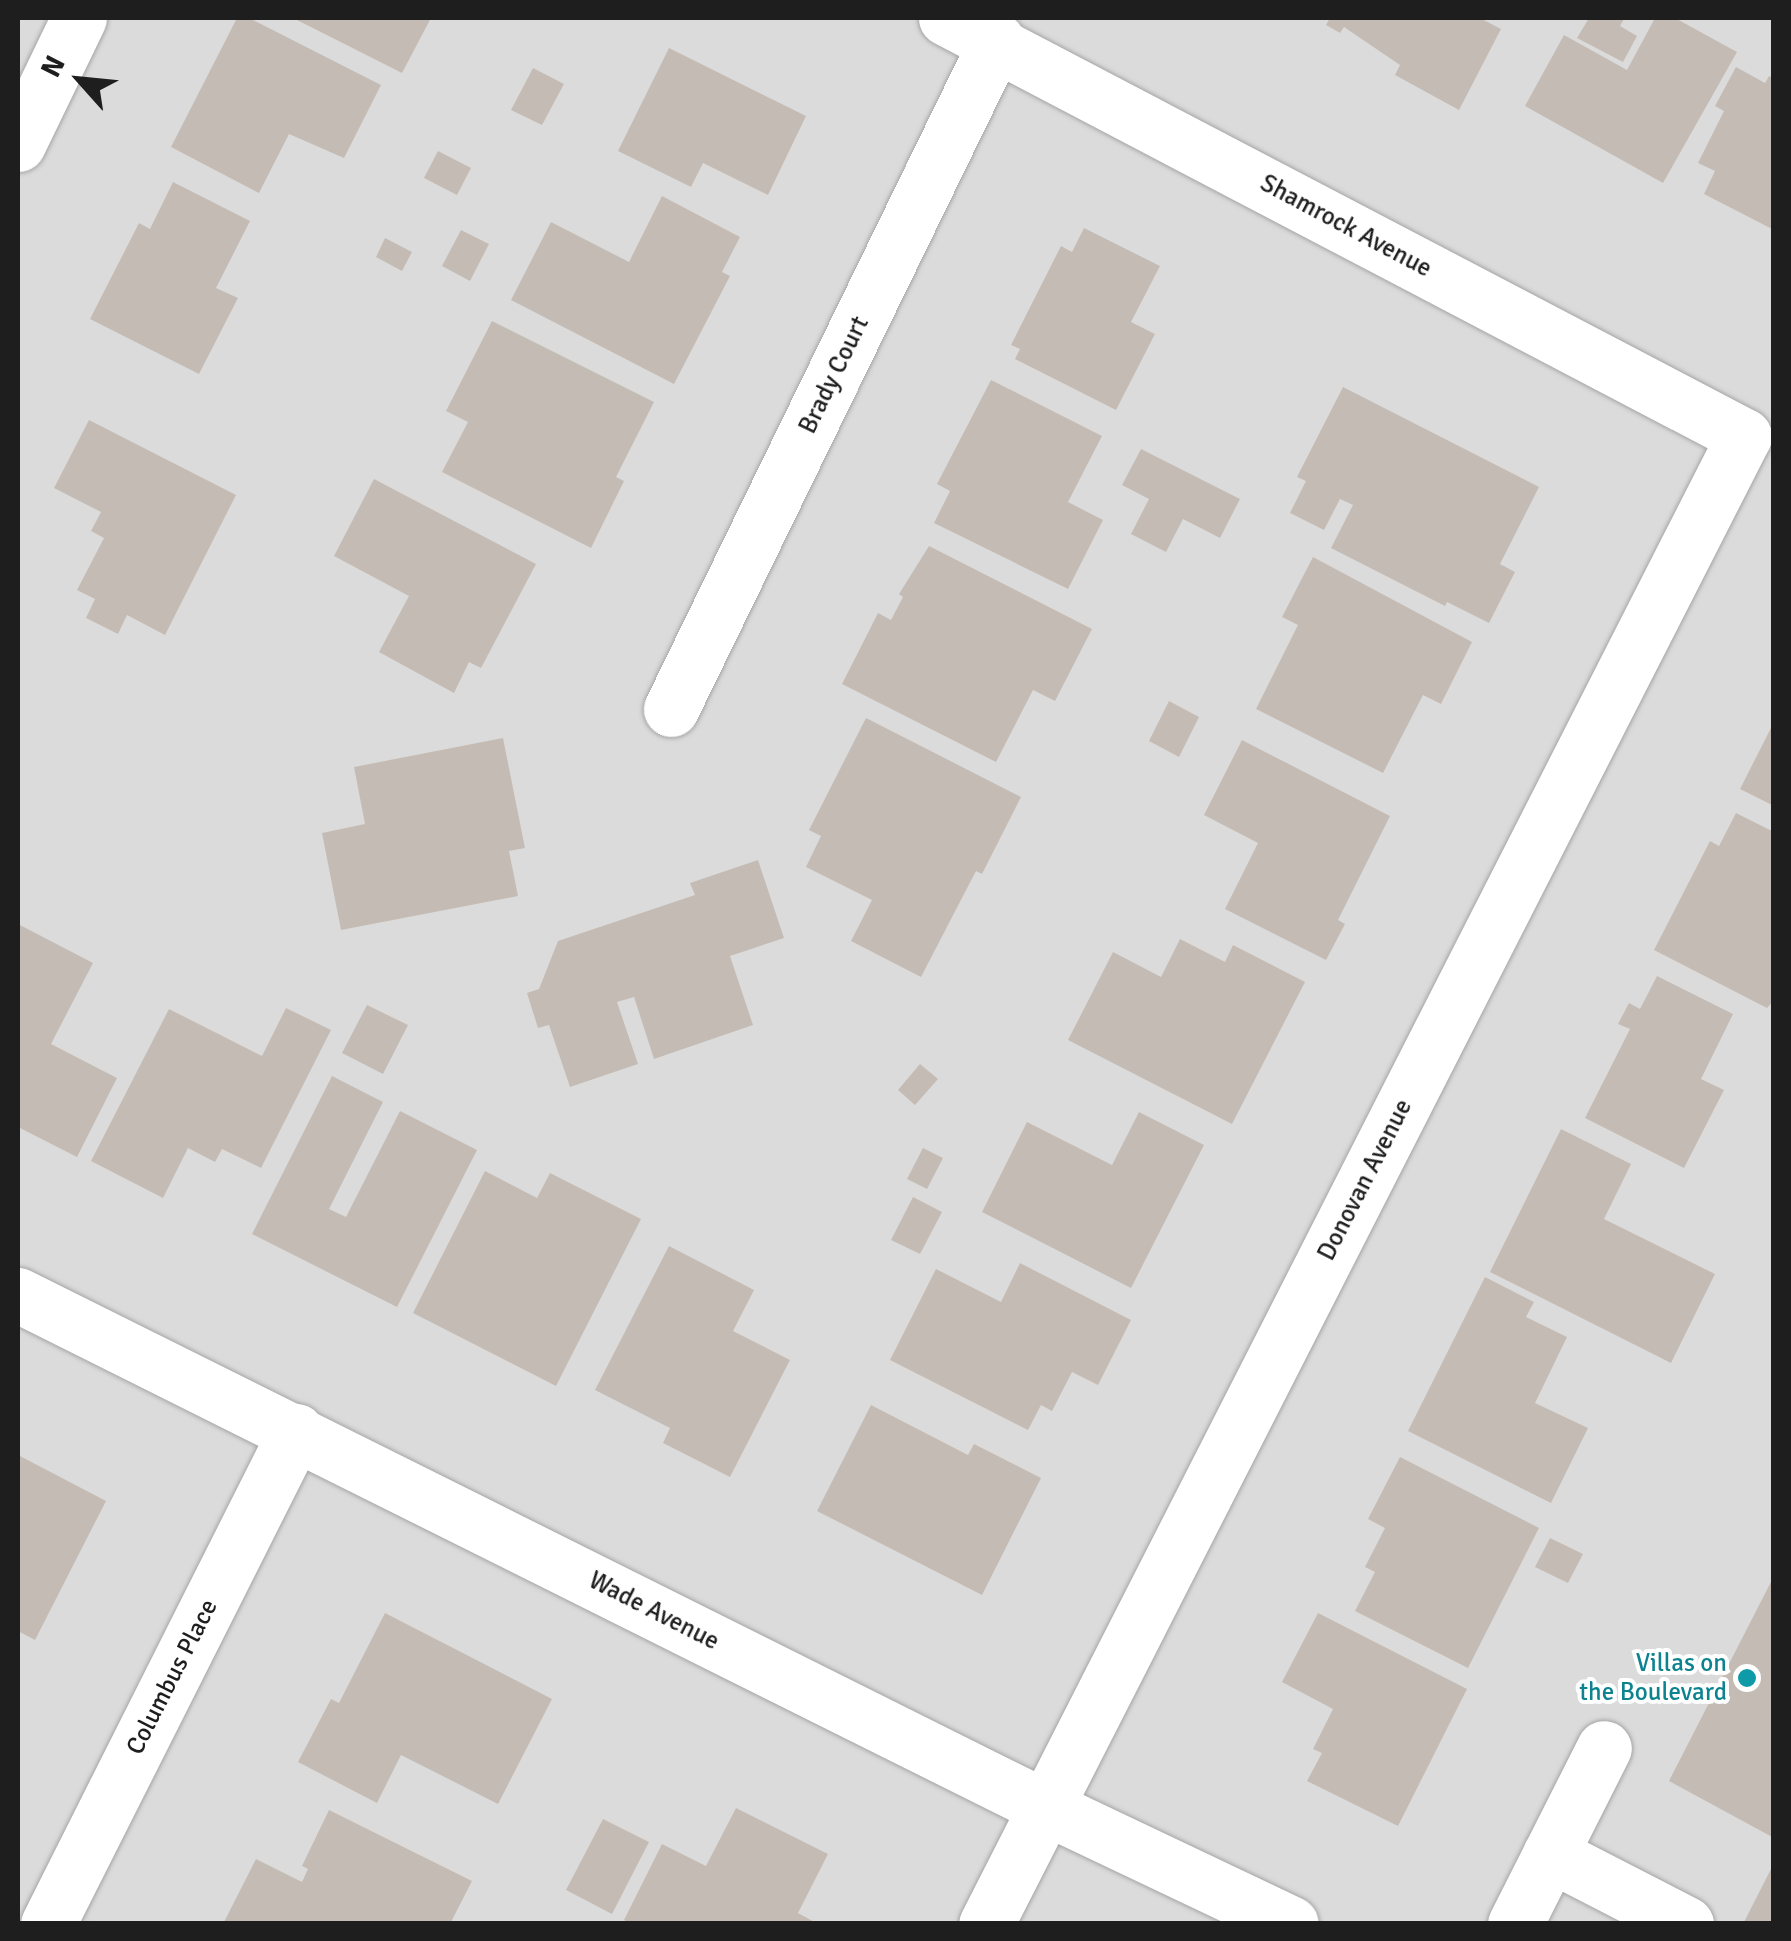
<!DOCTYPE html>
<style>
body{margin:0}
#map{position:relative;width:1791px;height:1941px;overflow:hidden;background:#efece4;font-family:Signika,sans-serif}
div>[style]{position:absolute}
.residential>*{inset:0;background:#dcdbdb}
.building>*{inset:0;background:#c4bcb4}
.roads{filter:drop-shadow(0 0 2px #a5a5a5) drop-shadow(0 0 2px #a5a5a5)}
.minor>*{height:55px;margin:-27.5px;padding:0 27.5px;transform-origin:27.5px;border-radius:27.5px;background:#fff}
.dots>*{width:28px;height:28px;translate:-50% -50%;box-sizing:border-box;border:5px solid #fff;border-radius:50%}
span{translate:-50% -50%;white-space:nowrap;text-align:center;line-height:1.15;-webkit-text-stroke:8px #fff;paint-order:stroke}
.street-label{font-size:25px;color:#1e1e1e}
.culture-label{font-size:25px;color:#0d838f}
.right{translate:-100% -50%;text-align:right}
.frame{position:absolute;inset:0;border:20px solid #1e1e1e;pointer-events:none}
.north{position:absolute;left:30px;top:30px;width:100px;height:100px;-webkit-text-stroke:8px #fff;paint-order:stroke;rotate:297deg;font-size:28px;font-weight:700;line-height:40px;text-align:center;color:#1e1e1e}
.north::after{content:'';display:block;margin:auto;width:35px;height:45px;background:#1e1e1e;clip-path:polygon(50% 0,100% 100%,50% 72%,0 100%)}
</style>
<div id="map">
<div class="residential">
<div style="clip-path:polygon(18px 18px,1773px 18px,1773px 1923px,18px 1923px)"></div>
</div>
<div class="building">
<div style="clip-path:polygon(237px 18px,249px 18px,381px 85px,344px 158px,289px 134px,259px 193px,171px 147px)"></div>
<div style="clip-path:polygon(293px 18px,431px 18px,402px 73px)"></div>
<div style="clip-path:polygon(1330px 18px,1480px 18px,1501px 29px,1459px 110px,1395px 75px,1400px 65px,1344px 27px,1340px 33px,1326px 25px)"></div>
<div style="clip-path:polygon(1589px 18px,1624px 19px,1620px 26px,1637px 36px,1623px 62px,1577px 38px)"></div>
<div style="clip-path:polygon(1655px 18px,1675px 18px,1737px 52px,1663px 183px,1525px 106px,1564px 35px,1627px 70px)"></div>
<div style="clip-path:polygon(669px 48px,806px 116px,768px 195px,703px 163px,691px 187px,618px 151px)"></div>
<div style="clip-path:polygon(1736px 67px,1765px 83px,1769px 76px,1774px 79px,1774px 230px,1704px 194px,1715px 171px,1698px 163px,1724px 111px,1715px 106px)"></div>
<div style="clip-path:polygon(533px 68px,564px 84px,542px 125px,511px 110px)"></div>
<div style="clip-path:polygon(438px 151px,471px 168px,457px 195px,424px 178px)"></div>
<div style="clip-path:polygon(173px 182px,250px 221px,216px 288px,238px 298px,199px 374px,90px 319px,139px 223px,150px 229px)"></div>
<div style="clip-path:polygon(662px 196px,740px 237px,722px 272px,730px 276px,674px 384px,511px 300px,551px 222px,629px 262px)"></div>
<div style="clip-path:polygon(1084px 228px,1160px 266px,1131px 322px,1155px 334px,1116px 410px,1015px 359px,1020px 349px,1011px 345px,1061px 246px,1072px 252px)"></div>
<div style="clip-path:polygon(461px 230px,489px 244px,470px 281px,442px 266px)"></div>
<div style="clip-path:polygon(385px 238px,412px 252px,402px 271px,376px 257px)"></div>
<div style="clip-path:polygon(492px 321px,654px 402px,616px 477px,624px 481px,591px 548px,442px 472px,468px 422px,446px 411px)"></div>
<div style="clip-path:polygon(991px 380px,1102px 436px,1068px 502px,1103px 520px,1068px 589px,934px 523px,950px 491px,937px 484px)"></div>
<div style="clip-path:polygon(1343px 387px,1539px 487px,1500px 564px,1515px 572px,1489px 623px,1447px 602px,1445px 606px,1331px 548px,1353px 505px,1340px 499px,1324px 530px,1290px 513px,1306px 481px,1297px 477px)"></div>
<div style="clip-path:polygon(89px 420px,236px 495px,165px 635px,127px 615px,118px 634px,86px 618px,95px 599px,77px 590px,104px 538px,91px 531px,101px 512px,54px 488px)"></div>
<div style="clip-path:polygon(1141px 449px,1240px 499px,1220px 538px,1183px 519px,1166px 552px,1131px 534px,1149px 499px,1122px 485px)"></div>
<div style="clip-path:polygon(374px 479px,536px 564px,481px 668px,469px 662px,454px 693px,379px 652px,409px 596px,334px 556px)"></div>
<div style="clip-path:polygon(929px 546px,1092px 629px,1055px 701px,1033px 690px,996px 762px,842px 684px,878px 613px,891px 620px,903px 597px,899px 594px)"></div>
<div style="clip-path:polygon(1313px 557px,1472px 642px,1441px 704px,1423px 695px,1383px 773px,1256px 709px,1298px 625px,1282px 617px)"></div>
<div style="clip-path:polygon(1169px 701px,1199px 717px,1179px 757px,1149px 741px)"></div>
<div style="clip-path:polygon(866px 718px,1021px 797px,982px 874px,976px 871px,921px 977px,851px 941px,872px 900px,806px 867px,821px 836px,809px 830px)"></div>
<div style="clip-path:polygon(1774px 722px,1774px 806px,1740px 789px)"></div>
<div style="clip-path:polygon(503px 738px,525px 848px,509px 851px,518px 896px,341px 930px,322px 833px,365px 824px,354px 767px)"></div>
<div style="clip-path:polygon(1242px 740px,1390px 816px,1338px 920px,1345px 924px,1326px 960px,1225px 909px,1258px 843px,1204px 815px)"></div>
<div style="clip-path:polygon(1736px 813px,1774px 832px,1774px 1000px,1767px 1008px,1654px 950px,1710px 841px,1719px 846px)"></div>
<div style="clip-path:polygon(758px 860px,784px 938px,730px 956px,753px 1025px,654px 1059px,634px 997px,617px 1002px,638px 1064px,570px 1087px,549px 1025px,538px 1028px,527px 993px,539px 989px,558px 941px,695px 895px,690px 883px)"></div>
<div style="clip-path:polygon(18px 924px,93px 963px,51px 1044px,117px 1078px,77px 1157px,18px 1127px)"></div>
<div style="clip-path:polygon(1180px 939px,1225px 962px,1233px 945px,1305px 982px,1232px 1124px,1068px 1040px,1113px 952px,1161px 977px)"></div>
<div style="clip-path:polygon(1657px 976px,1733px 1014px,1701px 1079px,1724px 1090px,1684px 1168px,1585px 1118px,1630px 1029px,1618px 1024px,1629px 1003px,1640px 1009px)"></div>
<div style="clip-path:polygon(367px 1005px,408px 1025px,383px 1074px,342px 1053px)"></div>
<div style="clip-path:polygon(286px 1008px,331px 1030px,261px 1168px,222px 1149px,215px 1162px,188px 1148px,163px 1198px,91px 1161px,169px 1009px,262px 1056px)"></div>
<div style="clip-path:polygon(920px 1064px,938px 1079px,915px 1105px,898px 1090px)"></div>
<div style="clip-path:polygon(332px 1076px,383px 1102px,329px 1209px,346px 1217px,400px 1111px,477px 1150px,397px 1307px,252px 1234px)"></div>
<div style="clip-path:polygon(1139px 1112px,1204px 1145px,1131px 1288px,982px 1212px,1027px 1122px,1112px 1165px)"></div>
<div style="clip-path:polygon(1561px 1129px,1631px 1164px,1604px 1219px,1715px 1274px,1671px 1363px,1490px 1272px)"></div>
<div style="clip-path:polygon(923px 1148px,943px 1158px,927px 1189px,907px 1179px)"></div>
<div style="clip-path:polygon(485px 1171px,537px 1198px,550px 1173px,641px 1219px,556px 1386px,413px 1313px)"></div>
<div style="clip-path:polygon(913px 1197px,942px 1212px,920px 1254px,891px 1240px)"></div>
<div style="clip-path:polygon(669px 1246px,754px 1290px,733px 1331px,790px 1360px,730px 1477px,663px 1443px,670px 1428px,595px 1390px)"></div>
<div style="clip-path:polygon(1020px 1263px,1131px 1320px,1098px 1385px,1072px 1372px,1052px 1411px,1041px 1405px,1028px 1430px,890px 1360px,936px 1269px,1001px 1302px)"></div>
<div style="clip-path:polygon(1485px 1277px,1534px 1302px,1526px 1317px,1567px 1337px,1535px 1403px,1588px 1428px,1551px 1503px,1408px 1431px)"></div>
<div style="clip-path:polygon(871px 1405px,968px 1455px,974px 1444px,1041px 1478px,982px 1595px,817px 1511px)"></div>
<div style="clip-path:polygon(18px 1455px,106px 1501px,35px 1640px,18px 1631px)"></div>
<div style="clip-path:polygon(1400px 1457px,1539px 1528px,1468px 1668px,1355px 1611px,1375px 1572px,1365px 1567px,1385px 1528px,1368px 1519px)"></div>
<div style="clip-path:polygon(1550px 1538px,1583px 1554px,1568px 1583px,1535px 1567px)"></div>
<div style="clip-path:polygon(1774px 1576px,1774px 1838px,1669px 1781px)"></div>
<div style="clip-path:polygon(385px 1613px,552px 1699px,498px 1804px,401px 1755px,377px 1803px,298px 1762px,331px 1699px,339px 1703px)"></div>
<div style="clip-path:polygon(1318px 1613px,1467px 1689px,1398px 1826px,1307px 1781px,1322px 1753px,1313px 1749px,1333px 1709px,1282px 1682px)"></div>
<div style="clip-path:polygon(736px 1808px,828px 1854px,798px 1913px,818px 1924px,631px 1924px,624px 1920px,662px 1844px,706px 1866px)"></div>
<div style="clip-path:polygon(329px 1810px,472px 1881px,450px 1924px,223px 1924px,256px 1859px,302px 1882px,308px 1869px,302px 1866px)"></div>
<div style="clip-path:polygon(603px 1819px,649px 1842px,612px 1914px,566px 1890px)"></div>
<div style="clip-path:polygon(1774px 1863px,1774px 1924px,1743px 1924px)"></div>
</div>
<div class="roads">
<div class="minor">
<div style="left:946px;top:18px;width:901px;rotate:27.65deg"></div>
<div style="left:1744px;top:436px;width:1670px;rotate:116.99deg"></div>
<div style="left:18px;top:144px;width:140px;rotate:-64.2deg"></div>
<div style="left:671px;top:709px;width:744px;rotate:-64.02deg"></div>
<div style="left:18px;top:1295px;width:1148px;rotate:26.5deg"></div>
<div style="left:1045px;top:1807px;width:272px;rotate:25.4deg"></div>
<div style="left:1550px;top:1854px;width:153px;rotate:27.2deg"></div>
<div style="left:48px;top:1924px;width:552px;rotate:-63.3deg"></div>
<div style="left:1515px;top:1924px;width:197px;rotate:-63.2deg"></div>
</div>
</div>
<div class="dots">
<div style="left:1747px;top:1678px;background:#0f9aa8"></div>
</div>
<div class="street-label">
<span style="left:1346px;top:226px;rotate:28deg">Shamrock Avenue</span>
<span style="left:834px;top:375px;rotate:-64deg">Brady Court</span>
<span style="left:1365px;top:1180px;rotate:-63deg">Donovan Avenue</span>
<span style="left:654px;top:1611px;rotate:27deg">Wade Avenue</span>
<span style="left:172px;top:1677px;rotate:-63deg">Columbus Place</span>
</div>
<div class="culture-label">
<span class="right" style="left:1727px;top:1678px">Villas on<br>the Boulevard</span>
</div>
<div class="frame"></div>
<div class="north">N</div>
</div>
